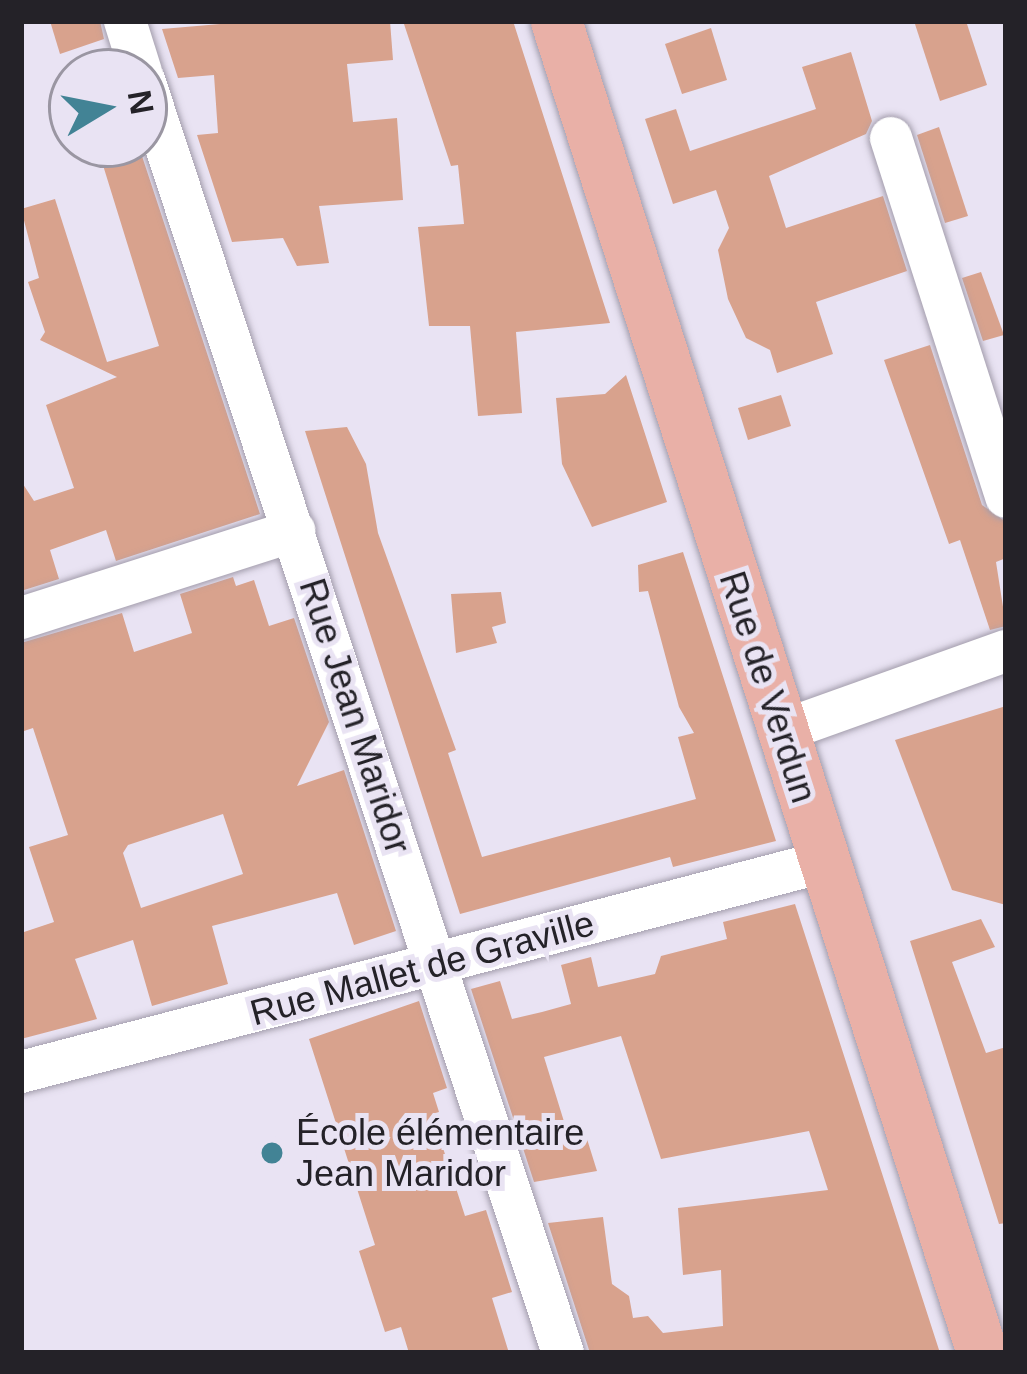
<!DOCTYPE html>
<meta charset="utf-8">
<style>
body{margin:0}
#map{position:relative;width:1027px;height:1374px;overflow:hidden;background:#e9e3f3;font-family:Arial,sans-serif}
div>[style]{position:absolute}
.building>*{inset:0;background:#d8a28d}
.roads{filter:drop-shadow(0 0 3px #a39dac) drop-shadow(0 0 3px #a39dac)}
.minor>*{height:42px;margin:-21px;padding:0 21px;transform-origin:21px;border-radius:21px;background:#fff}
.major>*{height:51px;margin:-25.5px;padding:0 25.5px;transform-origin:25.5px;border-radius:25.5px;background:#e9b0a7}
.dots>*{width:33px;height:33px;translate:-50% -50%;box-sizing:border-box;border:6px solid #e9e3f3;border-radius:50%}
span{translate:-50% -50%;white-space:nowrap;text-align:center;line-height:1.15;-webkit-text-stroke:10px #e9e3f3;paint-order:stroke}
.street-label{font-size:36px;color:#242228}
.poi-label{font-size:36px;color:#242228}
.left{translate:0 -50%;text-align:left}
.frame{position:absolute;inset:0;border:24px solid #242228;pointer-events:none}
.north{position:absolute;left:48px;top:48px;width:120px;height:120px;box-sizing:border-box;background:#e9e3f3;border:3px solid #9a96a2;border-radius:50%;rotate:80deg;font-size:33px;font-weight:700;line-height:48px;text-align:center;color:#242228}
.north::after{content:'';display:block;margin:auto;width:42px;height:54px;background:#428395;clip-path:polygon(50% 0,100% 100%,50% 72%,0 100%)}
</style>
<div id="map">
<div class="building">
<div style="clip-path:polygon(50px 21px,100px 21px,104px 39px,60px 54px)"></div>
<div style="clip-path:polygon(255px 21px,390px 21px,393px 60px,347px 64px,353px 122px,397px 118px,403px 200px,319px 206px,329px 263px,297px 266px,283px 238px,232px 242px,197px 135px,218px 133px,214px 75px,178px 78px,162px 29px)"></div>
<div style="clip-path:polygon(403px 21px,513px 21px,610px 323px,516px 332px,522px 413px,478px 416px,470px 326px,429px 326px,418px 227px,464px 224px,458px 165px,451px 166px)"></div>
<div style="clip-path:polygon(914px 21px,966px 21px,987px 85px,940px 101px)"></div>
<div style="clip-path:polygon(711px 28px,727px 80px,682px 94px,665px 44px)"></div>
<div style="clip-path:polygon(851px 52px,872px 121px,866px 134px,769px 176px,786px 228px,883px 196px,907px 271px,816px 302px,833px 354px,777px 373px,770px 350px,746px 338px,728px 299px,718px 250px,729px 228px,716px 190px,673px 204px,645px 119px,676px 109px,690px 151px,816px 109px,802px 67px)"></div>
<div style="clip-path:polygon(939px 127px,968px 216px,945px 223px,917px 135px)"></div>
<div style="clip-path:polygon(140px 150px,260px 514px,116px 561px,106px 530px,50px 550px,59px 579px,21px 591px,21px 481px,34px 501px,74px 488px,46px 405px,117px 377px,40px 340px,45px 332px,28px 282px,39px 278px,21px 209px,55px 199px,107px 362px,159px 346px,102px 162px)"></div>
<div style="clip-path:polygon(981px 272px,1004px 335px,983px 341px,962px 278px)"></div>
<div style="clip-path:polygon(930px 345px,982px 505px,1006px 522px,1006px 558px,996px 562px,1006px 626px,990px 630px,960px 540px,949px 544px,884px 360px)"></div>
<div style="clip-path:polygon(626px 375px,667px 502px,592px 527px,562px 464px,556px 398px,605px 394px)"></div>
<div style="clip-path:polygon(781px 395px,791px 426px,748px 440px,738px 408px)"></div>
<div style="clip-path:polygon(347px 427px,366px 464px,378px 533px,456px 750px,448px 753px,482px 857px,696px 799px,678px 737px,694px 733px,679px 707px,648px 591px,639px 592px,638px 565px,683px 552px,776px 841px,673px 867px,670px 857px,460px 914px,305px 431px)"></div>
<div style="clip-path:polygon(evenodd,233px 577px,236px 586px,254px 580px,269px 626px,294px 618px,329px 722px,297px 786px,344px 770px,396px 931px,354px 945px,337px 893px,212px 926px,228px 984px,152px 1006px,133px 940px,75px 959px,97px 1019px,21px 1039px,21px 933px,54px 922px,29px 847px,68px 835px,33px 728px,21px 732px,21px 643px,122px 613px,134px 652px,192px 633px,180px 594px,233px 577px,223px 814px,243px 874px,141px 908px,123px 853px,128px 845px,223px 814px)"></div>
<div style="clip-path:polygon(501px 592px,506px 623px,492px 627px,497px 643px,456px 653px,451px 594px)"></div>
<div style="clip-path:polygon(1006px 706px,1006px 905px,952px 890px,895px 740px)"></div>
<div style="clip-path:polygon(795px 904px,940px 1353px,590px 1353px,548px 1223px,603px 1217px,612px 1284px,629px 1296px,633px 1318px,648px 1316px,663px 1333px,723px 1326px,721px 1270px,683px 1275px,678px 1208px,828px 1190px,809px 1131px,661px 1159px,621px 1036px,544px 1057px,566px 1128px,582px 1123px,597px 1171px,534px 1182px,471px 989px,500px 981px,512px 1019px,542px 1012px,571px 1004px,561px 965px,591px 957px,598px 987px,655px 974px,661px 956px,727px 939px,723px 922px)"></div>
<div style="clip-path:polygon(981px 919px,995px 947px,952px 962px,986px 1053px,1006px 1047px,1006px 1223px,999px 1224px,910px 941px)"></div>
<div style="clip-path:polygon(419px 1001px,447px 1088px,433px 1093px,439px 1112px,432px 1114px,465px 1216px,486px 1210px,512px 1292px,492px 1298px,509px 1353px,409px 1353px,401px 1327px,385px 1332px,359px 1251px,375px 1245px,309px 1039px)"></div>
</div>
<div class="roads">
<div class="minor">
<div style="left:125px;top:21px;width:53px;rotate:72.6deg"></div>
<div style="left:144px;top:80px;width:1340px;rotate:71.78deg"></div>
<div style="left:891px;top:138px;width:377px;rotate:72.2deg"></div>
<div style="left:21px;top:618px;width:287px;rotate:-17.7deg"></div>
<div style="left:782px;top:731px;width:238px;rotate:-19.7deg"></div>
<div style="left:21px;top:1072px;width:829px;rotate:-14.67deg"></div>
</div>
<div class="major">
<div style="left:556px;top:21px;width:1398px;rotate:72.26deg"></div>
</div>
</div>
<div class="dots">
<div style="left:272px;top:1153px;background:#428395"></div>
</div>
<div class="street-label">
<span style="left:768px;top:687px;rotate:72deg">Rue de Verdun</span>
<span style="left:355px;top:716px;rotate:72deg">Rue Jean Maridor</span>
<span style="left:422px;top:968px;rotate:-15deg">Rue Mallet de Graville</span>
</div>
<div class="poi-label">
<span class="left" style="left:296px;top:1153px">École élémentaire<br>Jean Maridor</span>
</div>
<div class="frame"></div>
<div class="north">N</div>
</div>
